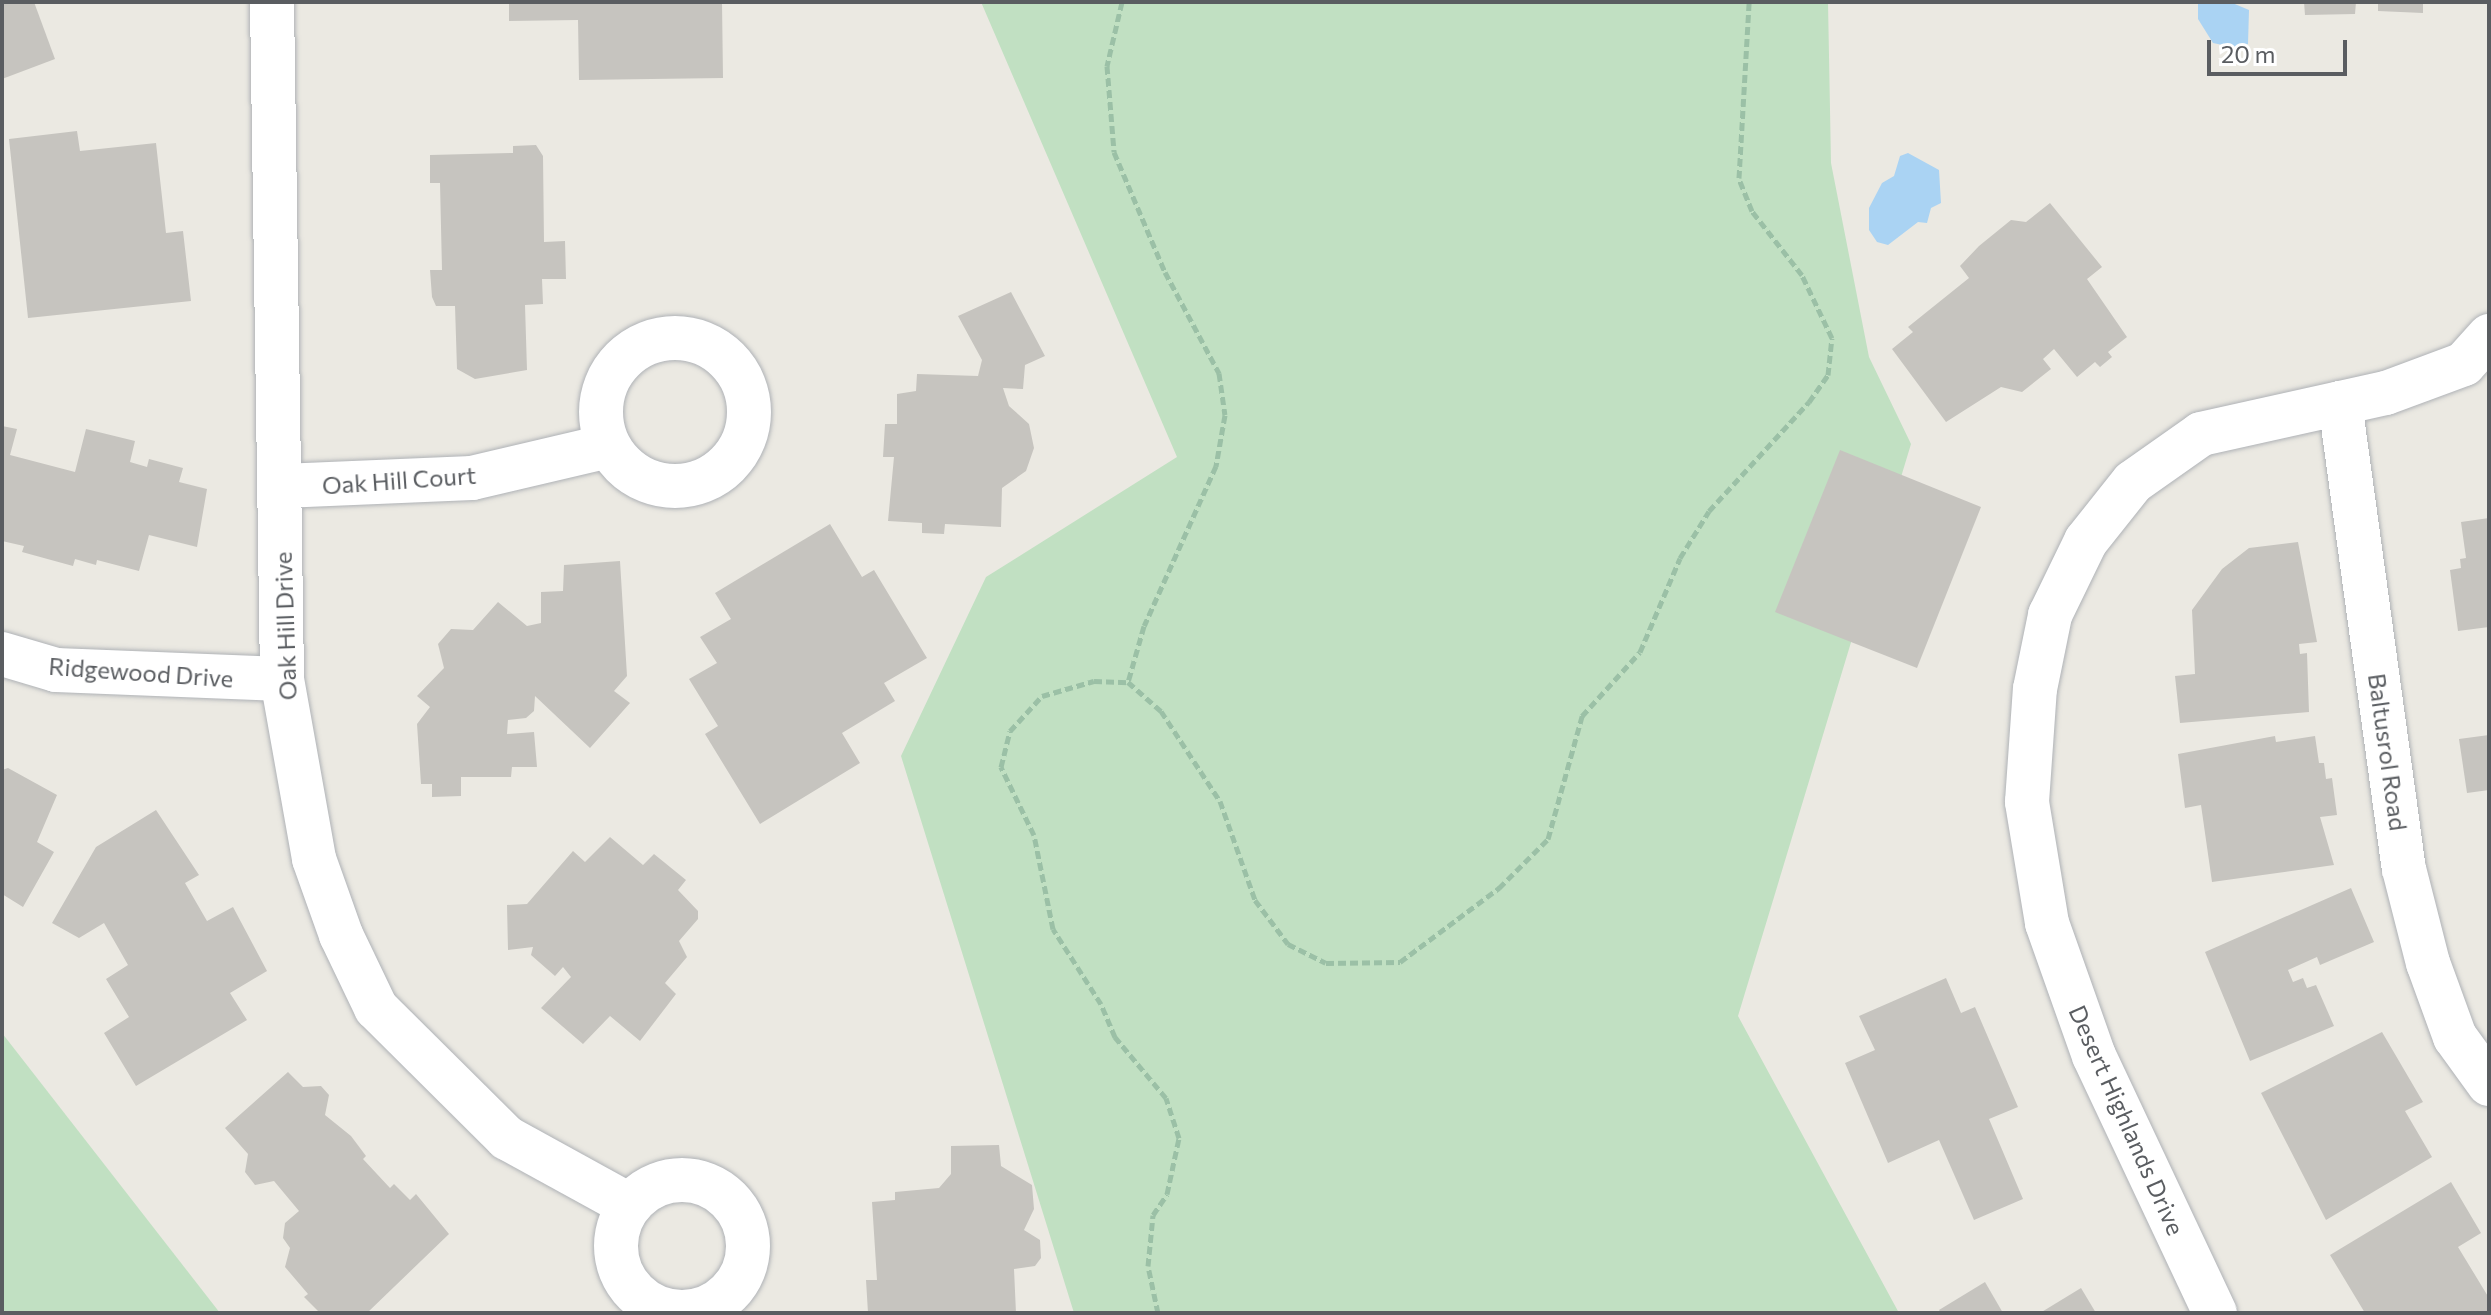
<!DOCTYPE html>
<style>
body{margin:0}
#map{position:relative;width:2491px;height:1315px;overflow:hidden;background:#ebe9e2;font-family:Commissioner,sans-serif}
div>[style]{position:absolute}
.green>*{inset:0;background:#c1e0c2}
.water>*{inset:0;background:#aad3f3}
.building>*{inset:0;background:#c6c4bf}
.path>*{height:5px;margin-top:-2.5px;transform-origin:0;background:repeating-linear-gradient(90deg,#9bc0a6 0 8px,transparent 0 12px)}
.roads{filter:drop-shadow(0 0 2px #afb2b6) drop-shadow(0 0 2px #afb2b6)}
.minor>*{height:44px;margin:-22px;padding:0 22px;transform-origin:22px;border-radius:22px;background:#fff}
.minor>.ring{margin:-22px;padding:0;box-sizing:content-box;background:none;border:44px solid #fff;border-radius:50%}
span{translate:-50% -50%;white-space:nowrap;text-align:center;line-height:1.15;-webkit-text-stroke:6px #fff;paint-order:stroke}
.street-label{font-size:24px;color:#5a5d61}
.frame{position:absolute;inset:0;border:4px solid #5a5d61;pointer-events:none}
.scale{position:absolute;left:2207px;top:40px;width:140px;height:36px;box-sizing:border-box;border:4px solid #5a5d61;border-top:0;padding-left:10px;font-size:24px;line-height:28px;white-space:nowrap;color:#5a5d61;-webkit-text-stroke:6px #fff;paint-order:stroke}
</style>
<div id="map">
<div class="green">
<div style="clip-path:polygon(981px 2px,1828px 2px,1831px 163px,1869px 357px,1911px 444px,1738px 1016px,1899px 1313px,1074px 1313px,901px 756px,986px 577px,1177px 457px)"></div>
<div style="clip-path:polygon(2px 1033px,220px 1313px,2px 1313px)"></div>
</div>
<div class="water">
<div style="clip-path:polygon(2198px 2px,2230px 2px,2249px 10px,2248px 44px,2237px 48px,2213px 43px,2198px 19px)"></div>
<div style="clip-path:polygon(1908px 153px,1939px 170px,1941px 203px,1931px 208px,1927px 223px,1918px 222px,1888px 245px,1877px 242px,1869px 230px,1869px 208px,1882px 183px,1894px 176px,1900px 156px)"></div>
</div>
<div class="building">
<div style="clip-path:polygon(2px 2px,34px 2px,55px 59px,2px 79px)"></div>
<div style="clip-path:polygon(509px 2px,722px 2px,723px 78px,579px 80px,578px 20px,509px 21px)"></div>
<div style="clip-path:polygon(2304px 2px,2356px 2px,2355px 14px,2305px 15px)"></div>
<div style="clip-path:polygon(2378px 2px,2423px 2px,2423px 13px,2378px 11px)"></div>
<div style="clip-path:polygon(77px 131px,80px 151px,156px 143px,166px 233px,183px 231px,191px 301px,28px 318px,9px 139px)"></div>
<div style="clip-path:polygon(536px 145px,543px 156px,544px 242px,565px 241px,566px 279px,542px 279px,543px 304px,525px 305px,527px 370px,475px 379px,457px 369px,455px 306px,436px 306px,432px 297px,430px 270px,442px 270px,440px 183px,430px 183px,430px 155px,513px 153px,513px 146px)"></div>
<div style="clip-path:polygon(2050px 203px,2102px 267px,2087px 279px,2127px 337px,2108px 352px,2112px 357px,2100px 367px,2095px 362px,2077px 377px,2054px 349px,2043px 359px,2051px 369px,2022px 392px,2001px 387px,1946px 422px,1892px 349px,1913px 332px,1908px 327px,1969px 278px,1960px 266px,1979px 246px,2011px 220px,2026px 222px)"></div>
<div style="clip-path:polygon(1011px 292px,1045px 356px,1025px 365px,1023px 389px,1003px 388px,1009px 406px,1029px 424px,1034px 448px,1026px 471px,1002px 488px,1001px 527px,945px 524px,944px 534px,922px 533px,922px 523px,888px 521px,894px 457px,883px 457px,885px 424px,897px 424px,897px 394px,916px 391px,917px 374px,978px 376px,982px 360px,958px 316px)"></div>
<div style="clip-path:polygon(2px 426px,17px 429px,10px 455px,75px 472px,86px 429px,135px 441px,130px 462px,147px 467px,149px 459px,183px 468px,179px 482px,207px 489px,197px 547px,149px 535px,139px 571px,97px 560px,96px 565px,75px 559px,73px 566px,22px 552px,24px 546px,2px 541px)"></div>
<div style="clip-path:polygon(1840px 450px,1981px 507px,1917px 668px,1775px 612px)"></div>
<div style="clip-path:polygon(2489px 518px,2489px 627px,2458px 631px,2450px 570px,2461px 568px,2460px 559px,2466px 558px,2461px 522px)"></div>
<div style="clip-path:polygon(830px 524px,862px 577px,874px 570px,927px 658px,884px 683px,895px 701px,842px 733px,860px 763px,760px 824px,705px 734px,718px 726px,689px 679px,717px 663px,700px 637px,731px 619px,715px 593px)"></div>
<div style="clip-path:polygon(2298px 542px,2317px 642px,2299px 644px,2300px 654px,2307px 653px,2309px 712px,2180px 723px,2175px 676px,2195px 674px,2192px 610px,2222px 569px,2249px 548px)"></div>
<div style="clip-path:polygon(620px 561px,627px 676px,614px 691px,630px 703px,590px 748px,535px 696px,534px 711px,526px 718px,508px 720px,507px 734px,534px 732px,537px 767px,512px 767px,511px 777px,461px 777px,461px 796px,432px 797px,432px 784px,421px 784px,417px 724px,430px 707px,417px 696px,444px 668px,438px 644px,451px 629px,473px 630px,498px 602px,527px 626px,541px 623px,541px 592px,563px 591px,564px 565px)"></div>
<div style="clip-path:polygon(2489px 735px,2489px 790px,2467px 793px,2459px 739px)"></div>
<div style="clip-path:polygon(2275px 736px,2276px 742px,2315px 736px,2319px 763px,2324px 763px,2326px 779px,2332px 778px,2337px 815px,2320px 817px,2334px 865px,2212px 882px,2201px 805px,2185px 808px,2178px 754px)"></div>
<div style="clip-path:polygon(8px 768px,57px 795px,37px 842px,54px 852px,23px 907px,2px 894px,2px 770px)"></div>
<div style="clip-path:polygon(156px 810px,199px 875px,185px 883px,207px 921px,233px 907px,267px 971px,230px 993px,247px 1020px,136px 1086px,104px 1033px,129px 1017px,106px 979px,128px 965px,104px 923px,79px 938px,52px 923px,96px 847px)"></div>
<div style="clip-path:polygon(610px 837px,643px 865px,654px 854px,686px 880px,678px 890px,698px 911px,698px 919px,679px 941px,687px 957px,665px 983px,676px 994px,640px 1041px,610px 1016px,583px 1044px,541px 1008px,571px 977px,563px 967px,555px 976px,531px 955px,533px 947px,508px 950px,507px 905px,527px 904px,573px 851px,585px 862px)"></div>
<div style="clip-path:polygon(2351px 888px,2374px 942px,2320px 965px,2317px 957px,2288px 970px,2293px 982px,2303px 978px,2307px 988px,2316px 985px,2334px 1026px,2250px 1061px,2205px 952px)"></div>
<div style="clip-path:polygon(1946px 978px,1961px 1013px,1975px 1007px,2018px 1107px,1989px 1119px,2023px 1199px,1974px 1220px,1939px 1140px,1888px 1163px,1845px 1063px,1875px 1050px,1859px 1016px)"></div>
<div style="clip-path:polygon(2382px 1032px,2423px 1102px,2405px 1111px,2432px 1157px,2326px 1220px,2261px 1093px)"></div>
<div style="clip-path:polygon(288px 1072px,303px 1087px,321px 1086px,329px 1095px,325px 1115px,351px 1136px,366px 1156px,363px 1159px,390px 1188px,394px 1184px,410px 1200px,416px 1194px,449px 1234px,367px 1313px,320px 1313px,304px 1297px,308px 1294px,285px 1267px,290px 1248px,283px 1238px,285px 1223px,299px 1211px,274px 1181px,255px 1185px,245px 1172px,248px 1154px,225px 1128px)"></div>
<div style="clip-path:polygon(999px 1145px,1001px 1166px,1032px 1185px,1034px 1209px,1024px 1230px,1040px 1240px,1041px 1258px,1035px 1266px,1014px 1269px,1016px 1313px,868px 1313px,866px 1280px,877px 1280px,872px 1202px,895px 1200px,895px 1192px,939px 1188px,951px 1174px,951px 1146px)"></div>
<div style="clip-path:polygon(2451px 1182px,2481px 1233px,2458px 1247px,2489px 1298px,2489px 1313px,2365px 1313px,2330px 1255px)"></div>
<div style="clip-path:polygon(1985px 1282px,2003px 1313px,1941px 1313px,1939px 1310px)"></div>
<div style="clip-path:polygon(2081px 1288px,2096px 1313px,2040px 1313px)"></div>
</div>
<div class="path">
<div style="left:1122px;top:2px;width:66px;rotate:103.2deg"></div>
<div style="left:1107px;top:66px;width:86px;rotate:85.3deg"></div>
<div style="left:1114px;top:152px;width:130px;rotate:67deg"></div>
<div style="left:1165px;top:272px;width:115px;rotate:61.9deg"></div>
<div style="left:1219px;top:373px;width:42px;rotate:81.9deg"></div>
<div style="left:1225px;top:415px;width:52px;rotate:100deg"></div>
<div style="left:1216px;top:466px;width:175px;rotate:114.2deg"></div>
<div style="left:1144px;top:626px;width:58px;rotate:105.9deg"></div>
<div style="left:1158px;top:1313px;width:48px;rotate:-102deg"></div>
<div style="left:1148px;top:1266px;width:51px;rotate:-84.4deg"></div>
<div style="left:1153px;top:1215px;width:25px;rotate:-56deg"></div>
<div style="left:1167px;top:1194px;width:57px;rotate:-77.9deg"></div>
<div style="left:1179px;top:1138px;width:42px;rotate:-108deg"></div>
<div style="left:1166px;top:1098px;width:80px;rotate:-129.9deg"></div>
<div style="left:1115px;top:1037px;width:36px;rotate:-113deg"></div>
<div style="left:1101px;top:1004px;width:89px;rotate:-122.6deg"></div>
<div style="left:1053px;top:929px;width:96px;rotate:-101.4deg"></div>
<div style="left:1034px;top:835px;width:76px;rotate:-115.9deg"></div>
<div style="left:1001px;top:767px;width:37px;rotate:-76deg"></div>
<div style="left:1010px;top:731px;width:47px;rotate:-47.6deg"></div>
<div style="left:1042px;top:696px;width:54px;rotate:-16.1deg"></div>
<div style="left:1094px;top:681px;width:34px;rotate:2deg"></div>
<div style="left:1128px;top:682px;width:44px;rotate:41.3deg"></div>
<div style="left:1161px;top:711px;width:108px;rotate:56.8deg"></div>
<div style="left:1220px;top:801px;width:105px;rotate:70.5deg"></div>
<div style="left:1255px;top:900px;width:55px;rotate:53.1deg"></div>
<div style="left:1288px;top:944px;width:42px;rotate:26.6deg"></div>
<div style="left:1326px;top:963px;width:74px;rotate:-0.8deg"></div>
<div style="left:1400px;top:962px;width:124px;rotate:-36.8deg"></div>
<div style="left:1499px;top:888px;width:69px;rotate:-45deg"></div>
<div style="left:1548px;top:839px;width:128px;rotate:-74.5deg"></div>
<div style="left:1582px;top:716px;width:86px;rotate:-47.8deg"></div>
<div style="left:1640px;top:652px;width:102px;rotate:-66.9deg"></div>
<div style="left:1680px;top:558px;width:55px;rotate:-58.3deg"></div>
<div style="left:1709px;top:511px;width:148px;rotate:-47.5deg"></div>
<div style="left:1809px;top:402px;width:33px;rotate:-55deg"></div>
<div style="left:1828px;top:375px;width:37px;rotate:-84deg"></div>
<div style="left:1832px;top:338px;width:70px;rotate:-115.5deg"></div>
<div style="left:1802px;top:275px;width:81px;rotate:-128deg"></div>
<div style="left:1752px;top:211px;width:35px;rotate:-112deg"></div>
<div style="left:1739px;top:178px;width:176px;rotate:-86.7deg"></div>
</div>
<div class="roads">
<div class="minor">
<div style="left:272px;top:2px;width:677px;rotate:89.15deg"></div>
<div style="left:282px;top:679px;width:183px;rotate:79.9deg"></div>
<div style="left:314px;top:859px;width:81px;rotate:70.4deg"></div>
<div style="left:341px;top:935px;width:81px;rotate:64.4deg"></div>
<div style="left:376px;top:1008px;width:185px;rotate:44.8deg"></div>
<div style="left:507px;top:1138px;width:139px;rotate:28.8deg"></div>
<div class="ring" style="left:601px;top:338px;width:104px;height:104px"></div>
<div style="left:2340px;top:403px;width:470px;rotate:82.2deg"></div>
<div style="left:2404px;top:869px;width:97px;rotate:75.7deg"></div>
<div style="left:2428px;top:963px;width:79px;rotate:70deg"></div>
<div style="left:2455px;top:1037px;width:58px;rotate:54.1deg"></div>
<div style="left:282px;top:486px;width:190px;rotate:-2.4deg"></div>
<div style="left:472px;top:478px;width:140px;rotate:-13.2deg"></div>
<div style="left:2px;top:654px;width:56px;rotate:16.5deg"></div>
<div style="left:56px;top:670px;width:226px;rotate:2.3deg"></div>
<div class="ring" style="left:616px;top:1180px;width:88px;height:88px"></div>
<div style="left:2215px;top:1313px;width:284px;rotate:-115.2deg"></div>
<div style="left:2094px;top:1056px;width:141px;rotate:-109.5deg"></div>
<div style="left:2047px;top:923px;width:123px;rotate:-99.4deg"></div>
<div style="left:2027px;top:802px;width:113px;rotate:-86deg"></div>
<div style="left:2035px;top:689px;width:76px;rotate:-78.5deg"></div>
<div style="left:2050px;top:615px;width:82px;rotate:-64.1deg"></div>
<div style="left:2086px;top:541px;width:75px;rotate:-51.5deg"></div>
<div style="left:2133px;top:482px;width:83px;rotate:-35.2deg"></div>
<div style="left:2201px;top:434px;width:189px;rotate:-12.5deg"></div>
<div style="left:2386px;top:393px;width:83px;rotate:-20.4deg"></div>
<div style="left:2464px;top:364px;width:38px;rotate:-48deg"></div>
</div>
</div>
<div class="street-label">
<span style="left:399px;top:480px;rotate:-4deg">Oak Hill Court</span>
<span style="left:285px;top:626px;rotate:-92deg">Oak Hill Drive</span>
<span style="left:141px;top:672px;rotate:4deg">Ridgewood Drive</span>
<span style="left:2388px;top:752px;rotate:82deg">Baltusrol Road</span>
<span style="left:2127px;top:1120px;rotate:66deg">Desert Highlands Drive</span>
</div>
<div class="frame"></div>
<div class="scale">20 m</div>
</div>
